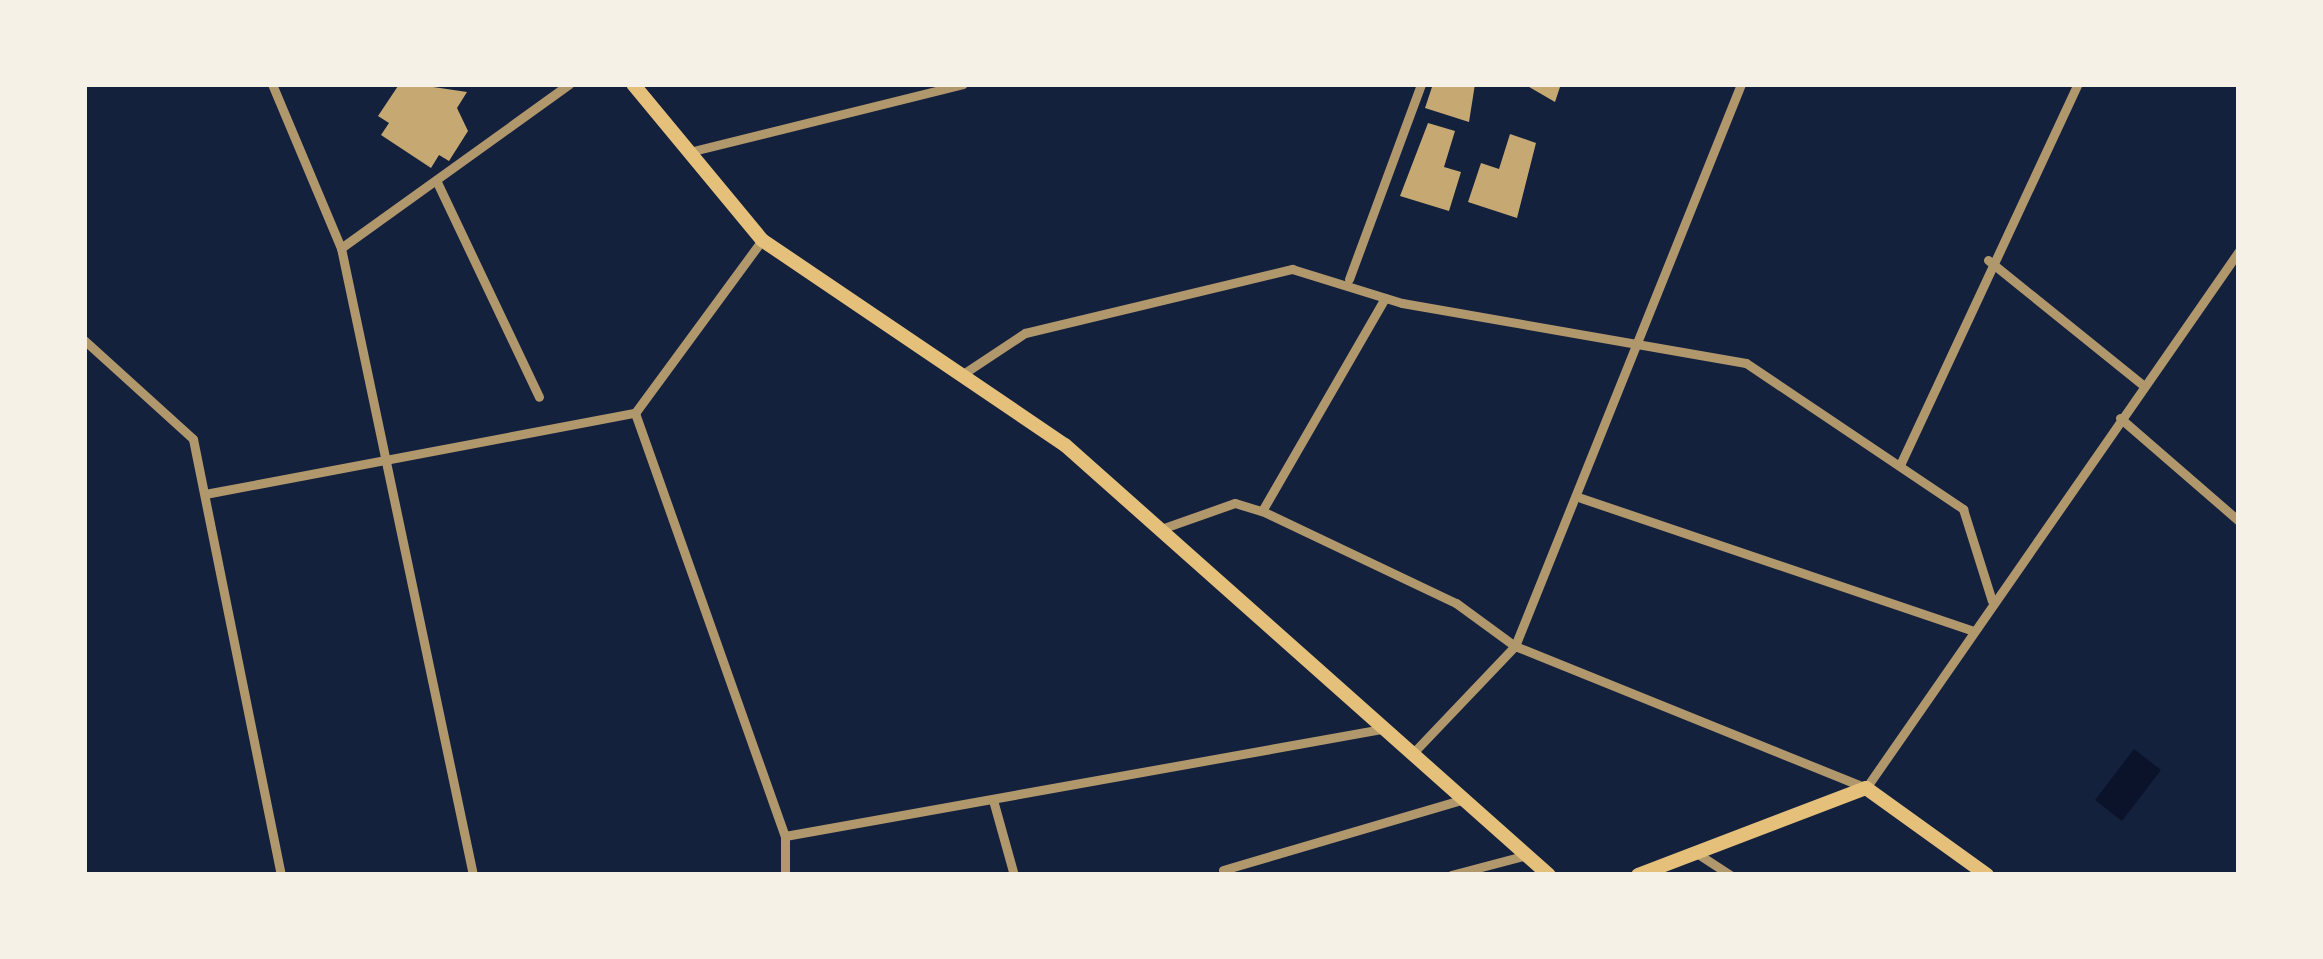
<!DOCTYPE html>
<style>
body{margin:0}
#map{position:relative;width:2323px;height:959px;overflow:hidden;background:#14213d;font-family:Barlow,sans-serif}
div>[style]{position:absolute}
.water>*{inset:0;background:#0b132b}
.building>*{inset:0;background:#c6a872}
.minor>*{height:9px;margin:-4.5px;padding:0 4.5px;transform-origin:4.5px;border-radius:4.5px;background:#b1986c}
.secondary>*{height:14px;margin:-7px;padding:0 7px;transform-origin:7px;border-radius:7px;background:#e5c07b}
span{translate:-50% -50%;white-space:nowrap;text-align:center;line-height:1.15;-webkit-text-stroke:12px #f6f1e7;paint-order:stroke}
.frame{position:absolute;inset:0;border:87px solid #f6f1e7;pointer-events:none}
</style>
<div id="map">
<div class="water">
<div style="clip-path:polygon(2134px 749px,2161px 770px,2122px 821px,2095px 800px)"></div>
</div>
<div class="building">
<div style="clip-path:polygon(413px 84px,467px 92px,457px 108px,468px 131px,449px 161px,439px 155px,431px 168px,381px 135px,389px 123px,378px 116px,398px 86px)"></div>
<div style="clip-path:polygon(1433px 84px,1475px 84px,1469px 122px,1425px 108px)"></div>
<div style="clip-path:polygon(1524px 84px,1561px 84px,1555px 102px)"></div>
<div style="clip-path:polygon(1428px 123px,1455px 131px,1444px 167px,1461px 172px,1449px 211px,1400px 196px)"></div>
<div style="clip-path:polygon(1510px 134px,1536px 143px,1517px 218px,1468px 202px,1481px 163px,1499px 169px)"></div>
</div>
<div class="minor">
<div style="left:272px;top:84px;width:178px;rotate:67.2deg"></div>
<div style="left:341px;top:248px;width:641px;rotate:78.11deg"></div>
<div style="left:689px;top:152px;width:282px;rotate:-13.9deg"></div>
<div style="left:436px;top:180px;width:240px;rotate:64.6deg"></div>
<div style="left:341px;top:248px;width:281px;rotate:-35.7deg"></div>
<div style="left:1988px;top:260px;width:199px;rotate:38.9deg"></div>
<div style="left:1349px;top:279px;width:208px;rotate:-69.7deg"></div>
<div style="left:84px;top:340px;width:147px;rotate:42.2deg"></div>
<div style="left:193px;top:439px;width:445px;rotate:78.6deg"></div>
<div style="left:966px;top:372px;width:71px;rotate:-33.5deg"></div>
<div style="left:1025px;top:333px;width:275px;rotate:-13.5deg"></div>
<div style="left:1292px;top:269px;width:115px;rotate:17.2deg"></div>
<div style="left:1402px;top:303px;width:349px;rotate:9.9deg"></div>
<div style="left:1746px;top:363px;width:262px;rotate:33.9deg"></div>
<div style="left:1963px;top:509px;width:96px;rotate:72.5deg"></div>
<div style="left:635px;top:413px;width:449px;rotate:70.5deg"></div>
<div style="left:785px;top:836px;width:39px;rotate:90deg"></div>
<div style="left:2120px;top:418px;width:157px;rotate:40.9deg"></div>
<div style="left:1900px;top:465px;width:421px;rotate:-65deg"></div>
<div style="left:205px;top:494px;width:438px;rotate:-10.7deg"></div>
<div style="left:635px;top:413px;width:215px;rotate:-53.7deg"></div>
<div style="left:1581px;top:498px;width:413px;rotate:18.7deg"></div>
<div style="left:1262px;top:511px;width:215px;rotate:25.4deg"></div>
<div style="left:1456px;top:603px;width:73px;rotate:36.1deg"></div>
<div style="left:1515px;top:646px;width:379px;rotate:22deg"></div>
<div style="left:1866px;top:788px;width:654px;rotate:-55.22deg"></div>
<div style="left:1161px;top:529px;width:78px;rotate:-19.4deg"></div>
<div style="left:1235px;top:503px;width:28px;rotate:17deg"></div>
<div style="left:1262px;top:511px;width:246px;rotate:-60deg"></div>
<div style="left:1413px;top:753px;width:148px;rotate:-46.4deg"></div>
<div style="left:1515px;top:646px;width:606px;rotate:-68.09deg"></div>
<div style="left:993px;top:800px;width:78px;rotate:74.4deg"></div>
<div style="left:785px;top:836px;width:607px;rotate:-10.16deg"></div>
<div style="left:1698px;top:854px;width:38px;rotate:33deg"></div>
<div style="left:1223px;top:870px;width:252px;rotate:-16.4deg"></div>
<div style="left:1451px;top:875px;width:79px;rotate:-14.7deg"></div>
</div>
<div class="secondary">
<div style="left:633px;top:84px;width:202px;rotate:50.4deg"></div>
<div style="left:762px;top:240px;width:366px;rotate:34.1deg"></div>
<div style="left:1065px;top:445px;width:647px;rotate:41.62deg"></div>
<div style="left:1638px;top:875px;width:244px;rotate:-20.9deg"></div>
<div style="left:1866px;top:788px;width:149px;rotate:35.7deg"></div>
</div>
<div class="frame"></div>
</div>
